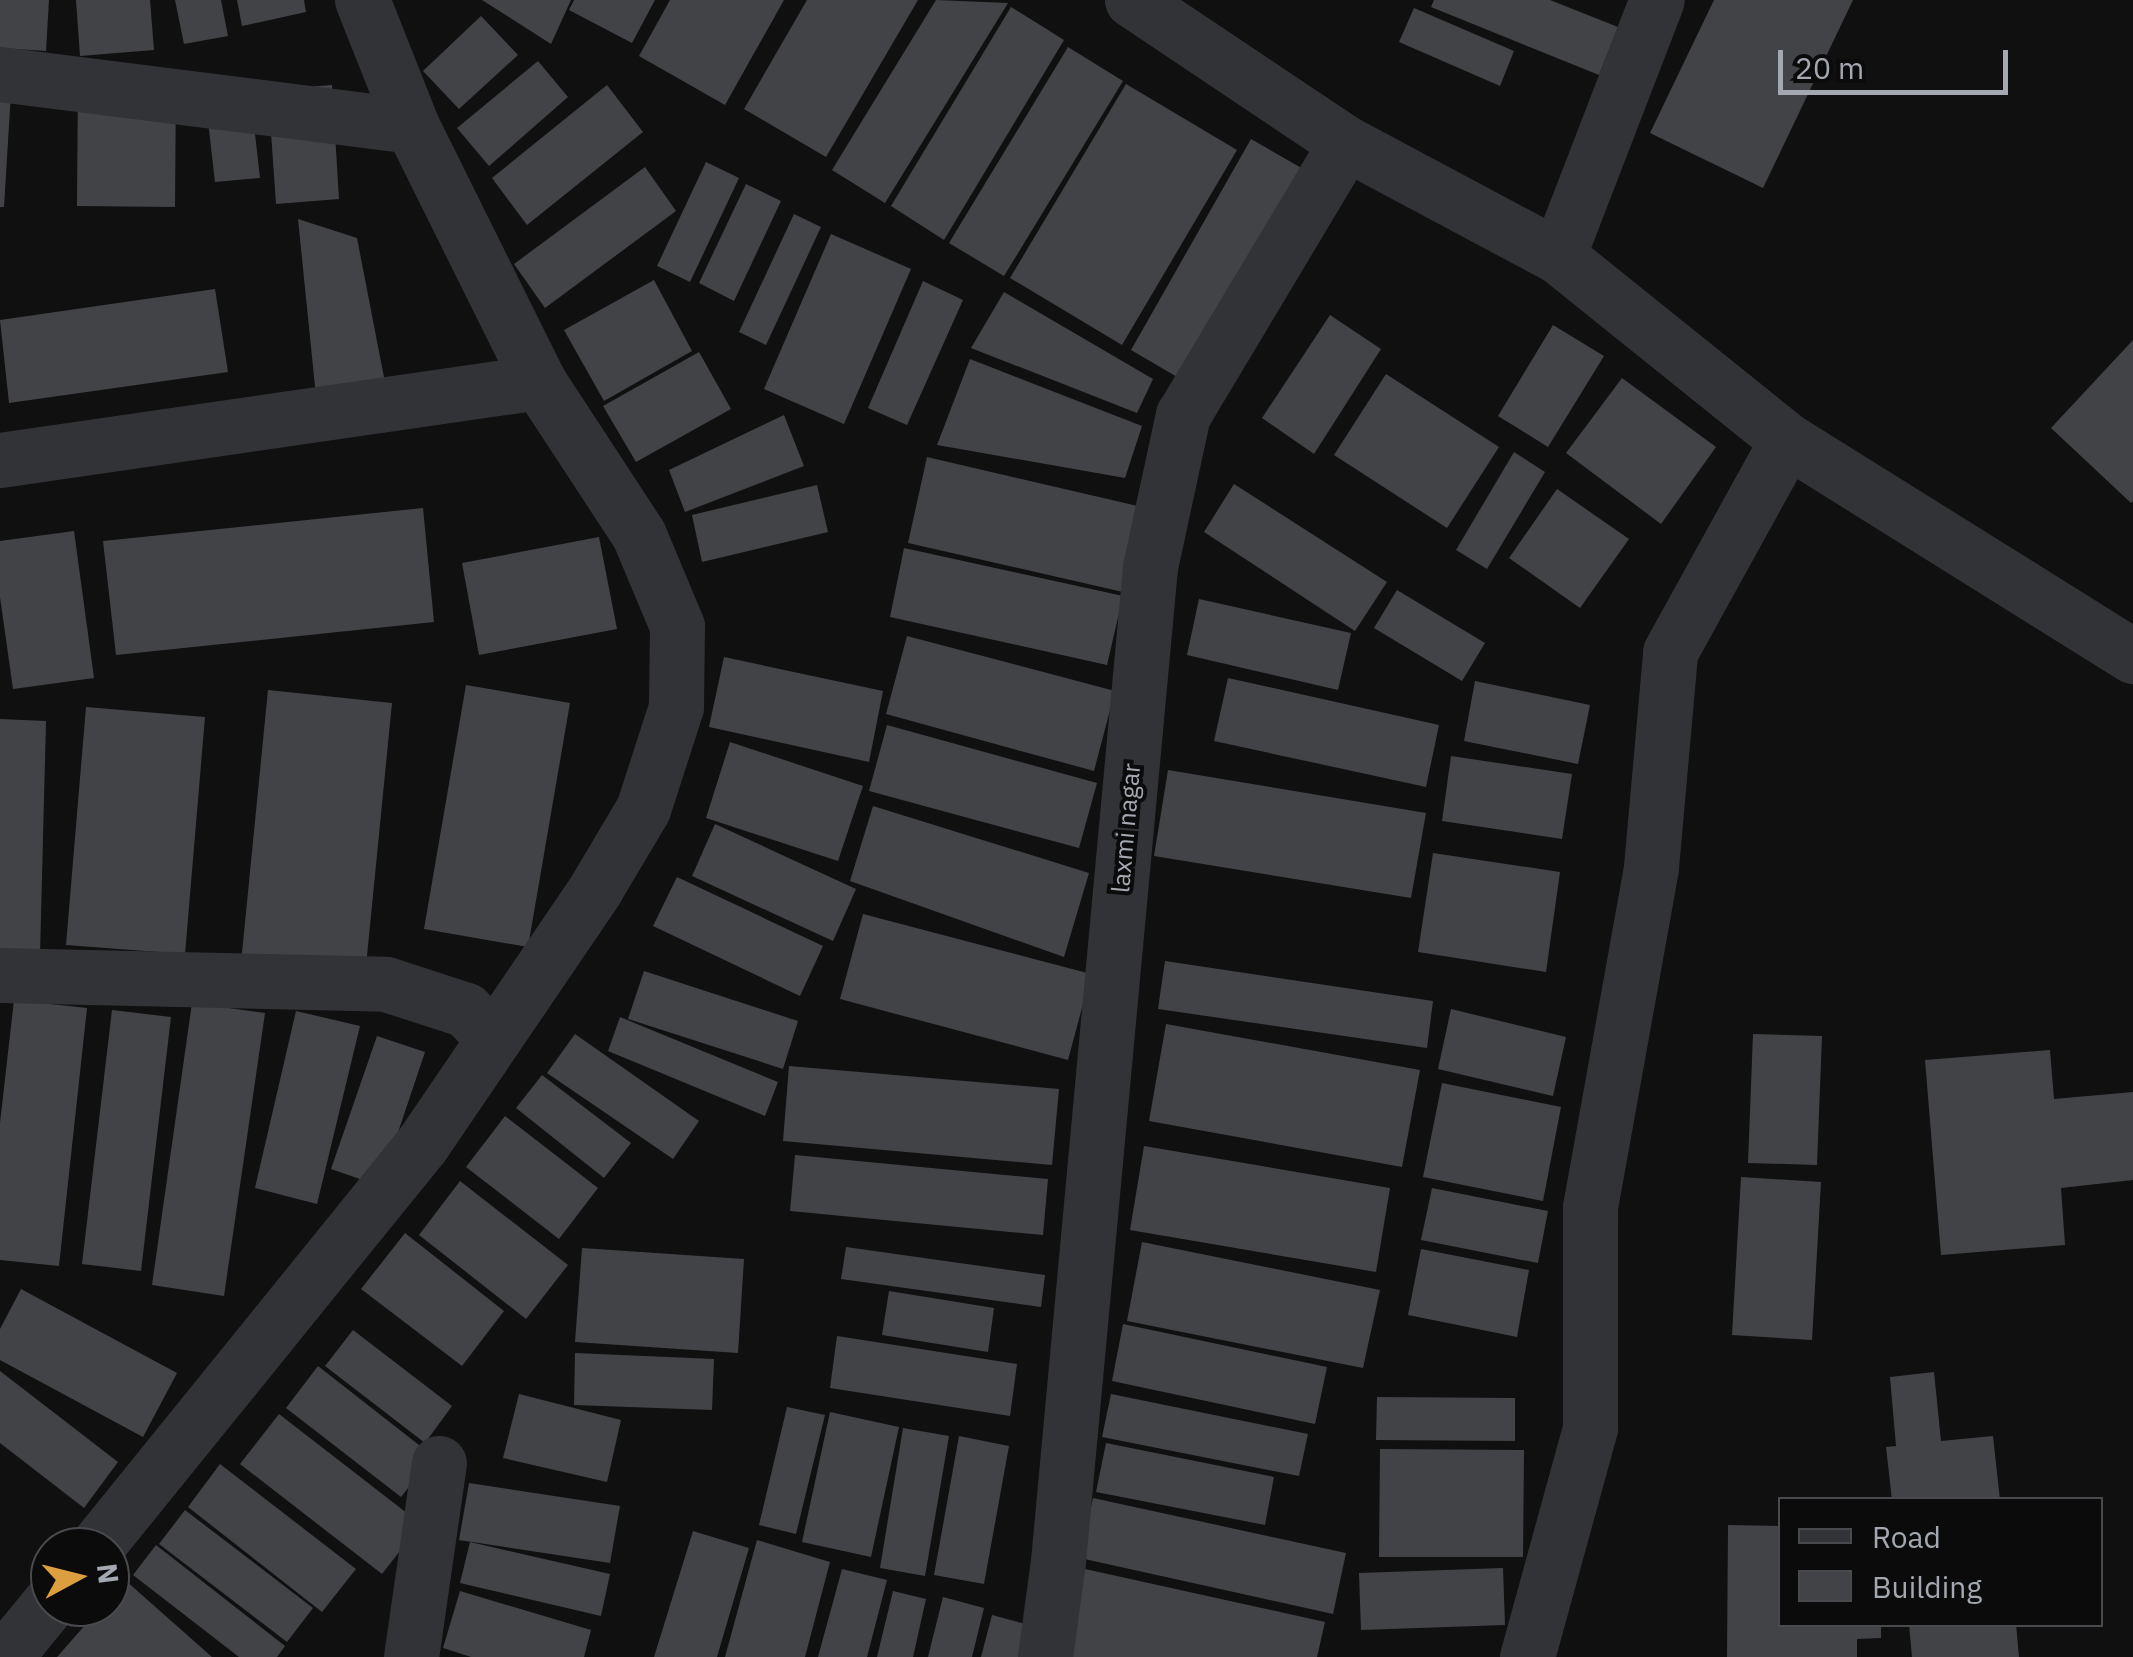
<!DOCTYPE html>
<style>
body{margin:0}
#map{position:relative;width:2133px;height:1657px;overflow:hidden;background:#101011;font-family:"IBM Plex Sans",sans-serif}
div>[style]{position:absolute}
.building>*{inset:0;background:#424347}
.minor>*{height:55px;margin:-27.5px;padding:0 27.5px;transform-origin:27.5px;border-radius:27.5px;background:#323336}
.tertiary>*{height:55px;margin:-27.5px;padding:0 27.5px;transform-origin:27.5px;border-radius:27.5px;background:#323336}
span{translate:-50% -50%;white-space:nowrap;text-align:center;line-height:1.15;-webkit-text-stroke:8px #0b0b0c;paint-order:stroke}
.street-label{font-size:25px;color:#a3a8b1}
.legend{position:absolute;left:1778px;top:1497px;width:325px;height:130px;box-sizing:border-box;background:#0b0b0c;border:2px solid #484a4e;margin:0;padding:12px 18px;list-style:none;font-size:30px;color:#a3a8b1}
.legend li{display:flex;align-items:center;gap:20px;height:50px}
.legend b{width:50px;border:2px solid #484a4e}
.north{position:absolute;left:30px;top:1527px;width:100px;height:100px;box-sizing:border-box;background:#0b0b0c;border:2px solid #484a4e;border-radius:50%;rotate:83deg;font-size:28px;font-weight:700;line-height:40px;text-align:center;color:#a3a8b1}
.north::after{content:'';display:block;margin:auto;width:35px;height:45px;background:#db9f3f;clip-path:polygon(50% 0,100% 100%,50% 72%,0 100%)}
.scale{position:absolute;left:1778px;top:50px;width:230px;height:45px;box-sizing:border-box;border:5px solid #a3a8b1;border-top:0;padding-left:12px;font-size:30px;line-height:35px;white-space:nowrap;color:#a3a8b1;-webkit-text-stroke:8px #0b0b0c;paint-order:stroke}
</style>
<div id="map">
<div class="building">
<div style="clip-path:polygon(0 0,49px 0,46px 51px,0 48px)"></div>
<div style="clip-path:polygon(76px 0,150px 0,154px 50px,80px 56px)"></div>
<div style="clip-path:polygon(175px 0,221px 0,228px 36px,184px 44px)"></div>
<div style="clip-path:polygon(237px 0,304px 0,306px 12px,242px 26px)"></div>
<div style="clip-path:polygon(482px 0,571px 0,551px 44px)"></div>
<div style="clip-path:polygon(574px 0,655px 0,632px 43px,569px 10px)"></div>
<div style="clip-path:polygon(670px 0,784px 0,725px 105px,639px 56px)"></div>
<div style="clip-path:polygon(807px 0,918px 0,826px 157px,744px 109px)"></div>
<div style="clip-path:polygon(936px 0,1008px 3px,885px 203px,832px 170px)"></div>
<div style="clip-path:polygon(1434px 0,1550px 0,1618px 27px,1599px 75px,1431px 7px)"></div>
<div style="clip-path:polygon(1714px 0,1853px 0,1763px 188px,1650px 133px)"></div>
<div style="clip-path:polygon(1011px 7px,1064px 40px,944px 240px,891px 206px)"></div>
<div style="clip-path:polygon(1414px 8px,1514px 51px,1500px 86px,1399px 42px)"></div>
<div style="clip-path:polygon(481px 16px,518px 55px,459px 109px,423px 71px)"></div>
<div style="clip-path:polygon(1068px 47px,1123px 81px,1004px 276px,949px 243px)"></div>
<div style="clip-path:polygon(538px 61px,568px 97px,489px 166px,457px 128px)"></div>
<div style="clip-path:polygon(0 75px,12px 76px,4px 207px,0 207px)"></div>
<div style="clip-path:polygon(78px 77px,176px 77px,175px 207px,77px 206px)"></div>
<div style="clip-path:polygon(249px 81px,260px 178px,215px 182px,204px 86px)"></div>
<div style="clip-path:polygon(1126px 84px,1237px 150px,1122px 345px,1010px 278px)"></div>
<div style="clip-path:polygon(332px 85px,339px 199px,276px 204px,268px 90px)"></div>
<div style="clip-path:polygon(607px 85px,643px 132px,527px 225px,492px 178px)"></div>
<div style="clip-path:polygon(1251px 139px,1305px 170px,1184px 381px,1131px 350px)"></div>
<div style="clip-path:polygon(706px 162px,739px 178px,690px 282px,657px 266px)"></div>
<div style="clip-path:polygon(645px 167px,676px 211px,545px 308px,514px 264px)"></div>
<div style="clip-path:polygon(746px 184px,781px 201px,734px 301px,699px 283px)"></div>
<div style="clip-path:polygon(794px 214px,821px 227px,766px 345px,739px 332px)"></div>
<div style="clip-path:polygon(298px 219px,357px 238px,388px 398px,317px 406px)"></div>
<div style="clip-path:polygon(831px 234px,911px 269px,844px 424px,764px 389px)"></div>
<div style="clip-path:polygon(654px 280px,692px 351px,604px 401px,564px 330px)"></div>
<div style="clip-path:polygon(923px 281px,963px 300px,907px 425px,868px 408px)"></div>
<div style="clip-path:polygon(215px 289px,228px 372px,9px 403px,0 320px)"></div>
<div style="clip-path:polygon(1004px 292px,1153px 379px,1137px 413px,971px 348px)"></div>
<div style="clip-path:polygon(1330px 315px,1381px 349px,1314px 454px,1262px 418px)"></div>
<div style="clip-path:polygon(1553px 325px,1604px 356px,1548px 447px,1498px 416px)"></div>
<div style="clip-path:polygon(2133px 340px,2133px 501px,2131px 503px,2051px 428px)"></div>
<div style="clip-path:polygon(699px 352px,731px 409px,636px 462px,603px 406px)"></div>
<div style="clip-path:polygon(970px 359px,1142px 426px,1125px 478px,937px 445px)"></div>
<div style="clip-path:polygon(1386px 374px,1499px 447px,1447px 528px,1334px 455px)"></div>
<div style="clip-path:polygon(1622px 378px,1716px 447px,1661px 524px,1566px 453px)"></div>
<div style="clip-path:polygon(784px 415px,804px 466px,685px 512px,669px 470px)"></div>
<div style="clip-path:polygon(1514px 452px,1545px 472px,1487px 569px,1456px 550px)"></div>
<div style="clip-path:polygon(927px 457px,1142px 507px,1123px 592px,908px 543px)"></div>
<div style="clip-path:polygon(1234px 484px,1387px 582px,1355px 631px,1204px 532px)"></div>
<div style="clip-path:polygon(817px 485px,828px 532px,702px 562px,692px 515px)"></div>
<div style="clip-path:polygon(1557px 489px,1629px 539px,1580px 608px,1509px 558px)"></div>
<div style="clip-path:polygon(423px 508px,434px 622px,116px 655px,103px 541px)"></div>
<div style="clip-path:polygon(74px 531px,94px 678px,13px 689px,0 597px,0 541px)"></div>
<div style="clip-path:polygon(599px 537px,617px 629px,479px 655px,462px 563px)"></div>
<div style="clip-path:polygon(904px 548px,1123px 596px,1107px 665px,890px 617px)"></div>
<div style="clip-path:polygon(1397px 590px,1485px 643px,1462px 681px,1374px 628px)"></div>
<div style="clip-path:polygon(1199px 599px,1351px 633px,1338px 690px,1187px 655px)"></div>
<div style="clip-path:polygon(907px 636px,1115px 691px,1094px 771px,886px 714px)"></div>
<div style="clip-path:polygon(724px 657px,883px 691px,869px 762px,709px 727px)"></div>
<div style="clip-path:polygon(1228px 678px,1439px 725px,1426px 787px,1214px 741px)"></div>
<div style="clip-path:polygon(1475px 681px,1590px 705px,1578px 764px,1464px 741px)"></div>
<div style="clip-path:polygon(466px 685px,570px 703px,528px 947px,424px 929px)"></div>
<div style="clip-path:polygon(268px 690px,392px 703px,365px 976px,241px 963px)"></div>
<div style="clip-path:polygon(86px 707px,205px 717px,185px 954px,66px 945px)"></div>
<div style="clip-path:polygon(0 719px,46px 721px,40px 955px,0 954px)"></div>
<div style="clip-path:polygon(887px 725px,1097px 783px,1079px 848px,869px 791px)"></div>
<div style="clip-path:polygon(730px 742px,863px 786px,838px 861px,706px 818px)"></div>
<div style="clip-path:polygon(1451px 756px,1572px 774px,1562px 839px,1442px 821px)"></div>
<div style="clip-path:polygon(1168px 770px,1426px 813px,1411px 898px,1154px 856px)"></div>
<div style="clip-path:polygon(873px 806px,1089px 873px,1064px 957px,850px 881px)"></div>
<div style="clip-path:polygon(715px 824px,856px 889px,833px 941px,692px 876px)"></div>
<div style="clip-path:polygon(1433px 853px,1560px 872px,1546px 972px,1418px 952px)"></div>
<div style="clip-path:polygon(677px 877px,823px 946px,800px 996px,653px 926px)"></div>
<div style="clip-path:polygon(863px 914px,1091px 974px,1068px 1060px,840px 999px)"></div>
<div style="clip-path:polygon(1165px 961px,1433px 1001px,1427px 1048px,1158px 1009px)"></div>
<div style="clip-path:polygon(644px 971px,798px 1021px,783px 1069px,628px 1019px)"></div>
<div style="clip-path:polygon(14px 1000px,87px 1008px,59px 1266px,0 1260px,0 1123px)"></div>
<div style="clip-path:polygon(192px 1003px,265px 1013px,224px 1296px,152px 1285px)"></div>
<div style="clip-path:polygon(1451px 1009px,1566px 1037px,1553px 1096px,1438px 1069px)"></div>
<div style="clip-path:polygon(112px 1010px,171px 1017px,141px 1271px,82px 1264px)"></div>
<div style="clip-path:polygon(296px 1011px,360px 1026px,317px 1204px,255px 1188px)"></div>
<div style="clip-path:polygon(620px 1017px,778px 1082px,765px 1116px,608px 1051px)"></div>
<div style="clip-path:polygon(1166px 1024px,1420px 1070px,1402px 1167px,1149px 1121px)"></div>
<div style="clip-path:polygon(575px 1034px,699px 1121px,673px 1159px,547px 1073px)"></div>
<div style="clip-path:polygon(1753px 1034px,1822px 1036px,1817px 1165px,1748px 1163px)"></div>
<div style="clip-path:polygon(377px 1036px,425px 1052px,380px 1186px,331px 1169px)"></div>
<div style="clip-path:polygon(2050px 1050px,2054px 1099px,2133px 1092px,2133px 1180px,2061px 1188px,2065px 1245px,1941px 1255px,1925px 1060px)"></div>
<div style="clip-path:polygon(789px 1066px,1059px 1089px,1052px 1165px,783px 1141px)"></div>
<div style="clip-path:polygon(542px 1075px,631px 1143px,604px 1178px,516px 1108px)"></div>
<div style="clip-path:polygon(1442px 1083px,1561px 1107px,1543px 1201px,1423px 1177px)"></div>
<div style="clip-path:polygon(505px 1116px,598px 1188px,559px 1239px,466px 1167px)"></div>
<div style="clip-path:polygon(1144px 1146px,1390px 1188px,1376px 1272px,1130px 1230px)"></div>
<div style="clip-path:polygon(795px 1155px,1048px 1179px,1043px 1235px,790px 1211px)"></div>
<div style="clip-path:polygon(1741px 1177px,1821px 1182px,1812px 1340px,1732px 1335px)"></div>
<div style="clip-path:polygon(460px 1181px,568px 1265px,526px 1319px,419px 1235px)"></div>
<div style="clip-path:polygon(1432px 1188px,1548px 1211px,1538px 1263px,1421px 1240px)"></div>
<div style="clip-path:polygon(405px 1233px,504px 1311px,462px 1366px,361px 1289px)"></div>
<div style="clip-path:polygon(1142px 1242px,1380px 1290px,1363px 1368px,1127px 1321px)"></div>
<div style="clip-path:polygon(846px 1247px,1045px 1275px,1041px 1307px,841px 1279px)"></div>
<div style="clip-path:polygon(582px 1248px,744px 1259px,738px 1353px,575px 1342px)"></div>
<div style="clip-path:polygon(1421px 1249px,1529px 1270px,1517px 1337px,1408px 1315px)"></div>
<div style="clip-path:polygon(21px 1289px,177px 1373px,143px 1437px,0 1360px,0 1329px)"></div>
<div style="clip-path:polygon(889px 1291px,994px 1308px,988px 1352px,882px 1335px)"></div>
<div style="clip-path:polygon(1123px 1324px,1327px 1367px,1315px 1424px,1112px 1381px)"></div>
<div style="clip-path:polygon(353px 1330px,452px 1406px,425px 1443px,325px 1366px)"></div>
<div style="clip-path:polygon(837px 1336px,1017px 1364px,1010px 1416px,830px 1388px)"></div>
<div style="clip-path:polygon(575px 1353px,714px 1359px,712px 1410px,574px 1405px)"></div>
<div style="clip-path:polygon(318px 1366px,433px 1456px,401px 1497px,286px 1408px)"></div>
<div style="clip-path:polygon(0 1371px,118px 1462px,84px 1508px,0 1443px)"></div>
<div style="clip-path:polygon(1934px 1372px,1941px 1441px,1993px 1436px,2000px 1500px,1892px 1500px,1886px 1447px,1896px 1446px,1890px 1377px)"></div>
<div style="clip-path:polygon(519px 1394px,621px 1420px,607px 1482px,503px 1458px)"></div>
<div style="clip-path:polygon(1111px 1394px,1308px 1434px,1299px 1476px,1102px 1437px)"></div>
<div style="clip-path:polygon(1377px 1397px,1515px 1398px,1515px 1441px,1376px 1440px)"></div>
<div style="clip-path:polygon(787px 1407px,825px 1415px,796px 1534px,759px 1525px)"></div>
<div style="clip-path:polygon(830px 1412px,899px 1427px,871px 1557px,802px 1542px)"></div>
<div style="clip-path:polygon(279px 1414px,421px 1524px,382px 1574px,240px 1464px)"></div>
<div style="clip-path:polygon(903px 1428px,949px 1436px,925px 1576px,880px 1568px)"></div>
<div style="clip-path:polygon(959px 1436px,1009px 1446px,984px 1584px,934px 1575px)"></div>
<div style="clip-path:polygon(1106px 1443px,1274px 1477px,1265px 1525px,1096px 1492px)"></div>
<div style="clip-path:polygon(1380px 1449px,1524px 1450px,1523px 1557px,1379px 1557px)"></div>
<div style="clip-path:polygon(220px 1464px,356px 1569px,322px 1612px,188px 1507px)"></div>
<div style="clip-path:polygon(469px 1483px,620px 1506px,610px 1563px,459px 1540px)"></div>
<div style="clip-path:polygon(1093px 1498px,1346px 1553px,1333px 1614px,1080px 1558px)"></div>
<div style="clip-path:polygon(185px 1510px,313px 1608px,287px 1642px,159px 1544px)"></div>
<div style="clip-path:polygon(1728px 1525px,1780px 1526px,1780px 1624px,1881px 1624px,1881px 1638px,1857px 1639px,1857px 1657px,1727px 1657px)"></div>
<div style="clip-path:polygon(693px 1531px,749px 1548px,717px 1657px,654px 1657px)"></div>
<div style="clip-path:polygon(757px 1540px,830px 1562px,805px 1657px,725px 1657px)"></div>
<div style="clip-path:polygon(470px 1542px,610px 1574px,601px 1616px,460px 1583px)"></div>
<div style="clip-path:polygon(156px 1545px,285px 1646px,277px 1657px,239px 1657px,133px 1575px)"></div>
<div style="clip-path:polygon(1076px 1567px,1325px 1622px,1317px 1657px,1056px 1657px)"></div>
<div style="clip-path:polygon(1503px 1568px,1505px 1625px,1361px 1630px,1359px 1573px)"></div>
<div style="clip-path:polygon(842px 1569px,887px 1580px,867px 1657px,818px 1657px)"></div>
<div style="clip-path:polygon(125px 1580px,212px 1657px,57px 1657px,101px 1607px,110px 1607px,110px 1597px)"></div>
<div style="clip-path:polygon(460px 1591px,591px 1630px,584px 1657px,471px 1657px,443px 1648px)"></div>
<div style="clip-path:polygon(893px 1591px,926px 1599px,913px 1657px,877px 1657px)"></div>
<div style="clip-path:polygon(943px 1597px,984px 1608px,972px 1657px,928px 1657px)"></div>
<div style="clip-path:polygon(992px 1615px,1040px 1628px,1032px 1657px,981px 1657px)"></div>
<div style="clip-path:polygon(1909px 1624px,2016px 1624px,2019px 1657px,1912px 1657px)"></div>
</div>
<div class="minor">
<div style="left:0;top:74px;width:415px;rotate:7.2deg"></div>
<div style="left:1558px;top:256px;width:274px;rotate:-68.9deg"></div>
<div style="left:0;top:460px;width:545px;rotate:-8.23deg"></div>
<div style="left:0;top:975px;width:386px;rotate:1.3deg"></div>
<div style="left:386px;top:984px;width:84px;rotate:18deg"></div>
<div style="left:466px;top:1010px;width:40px;rotate:46deg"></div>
<div style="left:96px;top:1547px;width:520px;rotate:-51.01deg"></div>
<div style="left:423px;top:1143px;width:308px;rotate:-55.8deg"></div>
<div style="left:596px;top:888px;width:92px;rotate:-59.3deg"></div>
<div style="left:643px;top:809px;width:107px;rotate:-72.1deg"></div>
<div style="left:676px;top:707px;width:81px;rotate:-89.3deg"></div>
<div style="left:677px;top:626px;width:99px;rotate:-112.7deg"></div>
<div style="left:639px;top:535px;width:183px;rotate:-123.2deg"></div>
<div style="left:539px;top:382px;width:286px;rotate:-116.4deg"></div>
<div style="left:412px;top:126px;width:136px;rotate:-111.6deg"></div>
<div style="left:5px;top:1657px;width:71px;rotate:-50.7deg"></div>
<div style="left:411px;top:1657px;width:196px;rotate:-81.8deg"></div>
<div style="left:1045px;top:1657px;width:97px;rotate:-82.3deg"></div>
<div style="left:1058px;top:1561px;width:998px;rotate:-84.71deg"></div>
<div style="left:1150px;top:567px;width:156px;rotate:-77.8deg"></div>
<div style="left:1183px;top:415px;width:317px;rotate:-59.1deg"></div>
<div style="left:1527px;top:1657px;width:238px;rotate:-74.6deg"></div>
<div style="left:1590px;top:1428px;width:221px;rotate:-90deg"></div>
<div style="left:1590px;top:1207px;width:345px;rotate:-79.8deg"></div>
<div style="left:1651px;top:867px;width:216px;rotate:-84.9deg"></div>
<div style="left:1670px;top:652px;width:242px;rotate:-61.1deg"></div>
</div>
<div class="tertiary">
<div style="left:1132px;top:0;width:257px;rotate:33.8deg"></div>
<div style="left:1346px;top:143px;width:240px;rotate:28.1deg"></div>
<div style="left:1558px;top:256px;width:294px;rotate:38.8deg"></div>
<div style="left:1787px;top:440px;width:408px;rotate:32deg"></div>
</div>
<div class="street-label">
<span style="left:1126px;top:828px;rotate:-85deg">laxmi nagar</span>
</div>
<ul class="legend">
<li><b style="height:12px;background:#323336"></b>Road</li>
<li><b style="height:28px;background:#424347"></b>Building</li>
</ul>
<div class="north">N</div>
<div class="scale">20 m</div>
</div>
